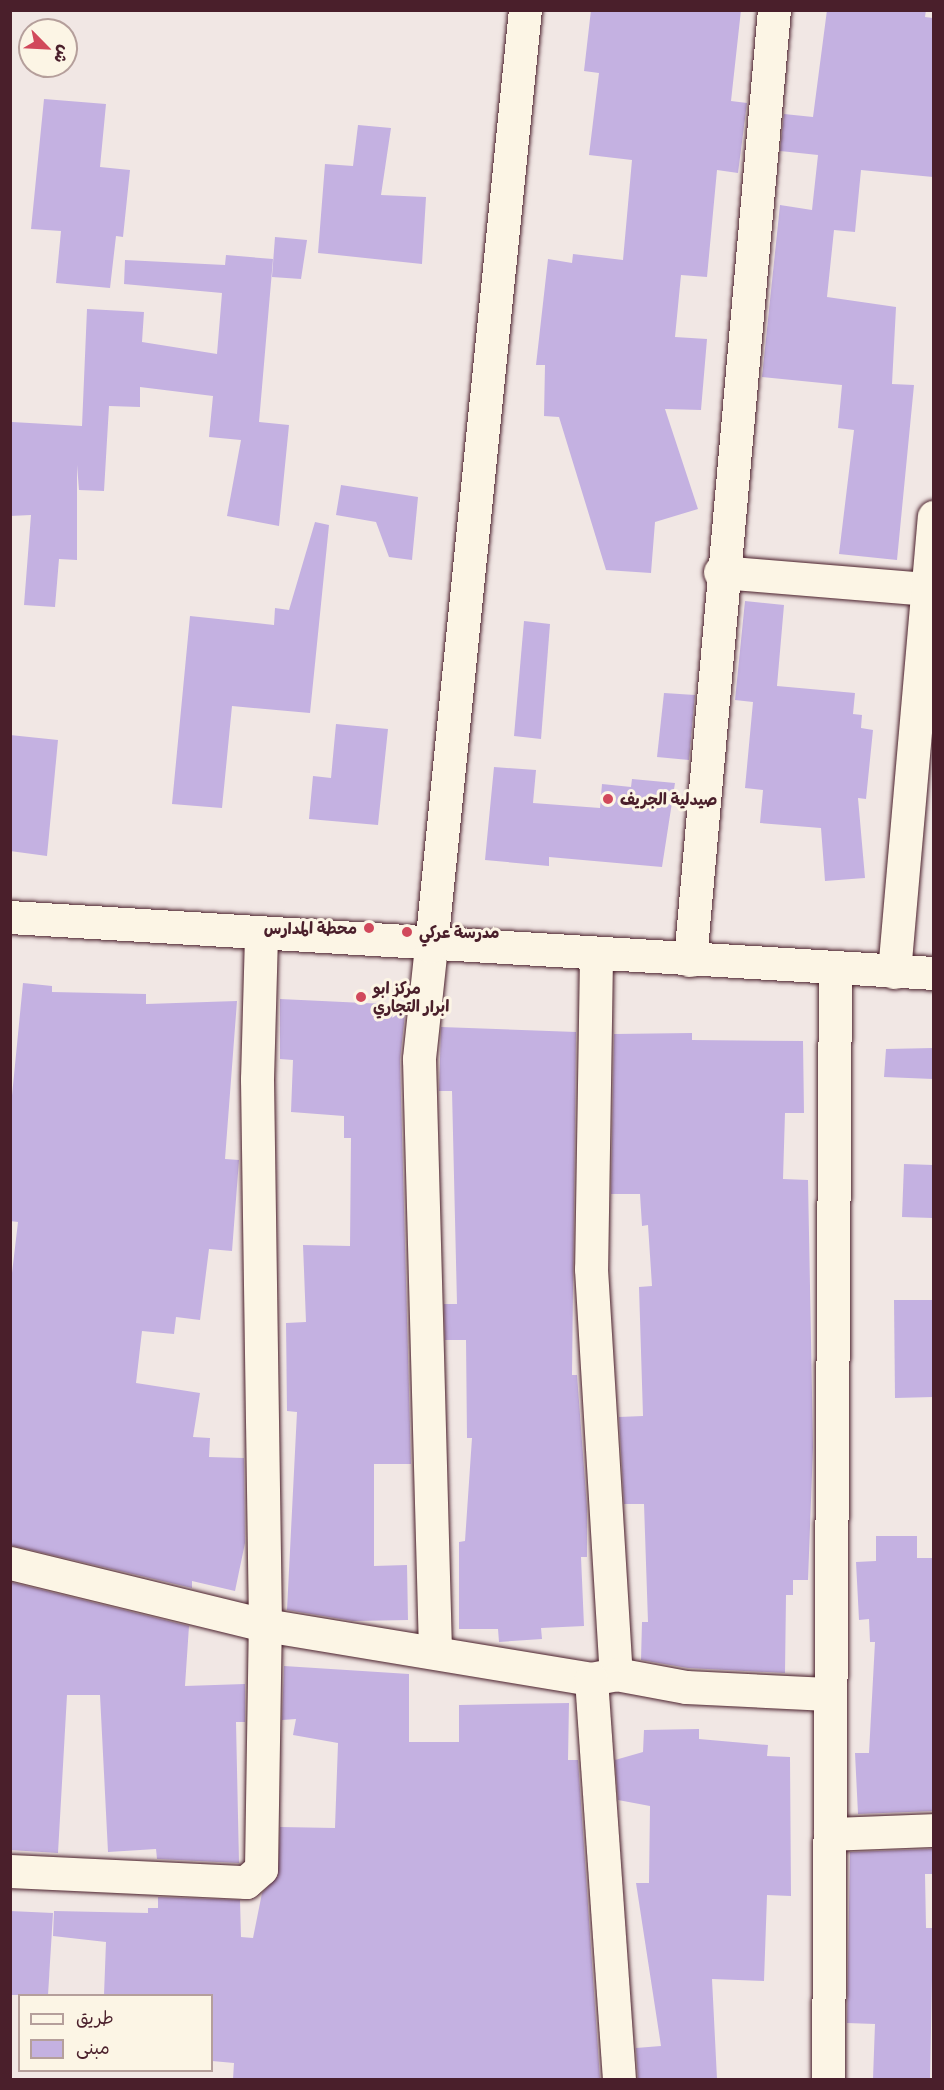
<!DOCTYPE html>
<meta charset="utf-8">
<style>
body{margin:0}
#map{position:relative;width:944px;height:2090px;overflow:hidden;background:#f1e7e4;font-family:"Patrick Hand","Playpen Sans Arabic",sans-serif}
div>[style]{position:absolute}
.building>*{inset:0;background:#c4b1e1}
.roads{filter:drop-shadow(0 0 2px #4a1f2b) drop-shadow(0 0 2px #4a1f2b)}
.minor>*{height:33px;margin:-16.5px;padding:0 16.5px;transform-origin:16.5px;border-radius:16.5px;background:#fcf5e5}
.tertiary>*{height:33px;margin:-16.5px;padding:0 16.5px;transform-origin:16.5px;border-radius:16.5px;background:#fcf5e5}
.dots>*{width:16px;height:16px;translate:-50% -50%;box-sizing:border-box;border:3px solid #fcf5e5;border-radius:50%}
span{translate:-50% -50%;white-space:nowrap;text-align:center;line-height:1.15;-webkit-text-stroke:6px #fcf5e5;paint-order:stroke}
.poi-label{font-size:16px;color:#4a1f2b;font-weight:700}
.left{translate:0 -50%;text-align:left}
.right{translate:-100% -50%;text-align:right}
.frame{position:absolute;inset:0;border:12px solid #4a1f2b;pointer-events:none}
.legend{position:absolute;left:18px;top:1994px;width:195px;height:78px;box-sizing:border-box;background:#fcf5e5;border:2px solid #b59f9b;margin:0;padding:8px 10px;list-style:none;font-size:18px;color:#4a1f2b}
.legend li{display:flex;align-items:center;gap:12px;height:30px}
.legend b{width:30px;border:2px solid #b59f9b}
.north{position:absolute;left:18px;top:18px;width:60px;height:60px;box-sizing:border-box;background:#fcf5e5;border:2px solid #b59f9b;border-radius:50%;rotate:114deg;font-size:16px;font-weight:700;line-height:24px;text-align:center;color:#4a1f2b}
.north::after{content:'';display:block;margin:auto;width:21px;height:27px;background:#d1495b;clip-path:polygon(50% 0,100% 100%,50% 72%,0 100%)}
</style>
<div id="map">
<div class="building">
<div style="clip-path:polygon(591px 10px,741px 10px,731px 101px,747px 103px,738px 173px,717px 170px,707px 277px,681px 275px,675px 337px,707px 339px,701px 410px,665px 409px,698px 509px,655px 522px,651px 573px,606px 570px,559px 417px,544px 416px,545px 365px,536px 365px,548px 259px,572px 263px,573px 254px,623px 260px,632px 160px,589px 155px,599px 73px,584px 71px)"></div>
<div style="clip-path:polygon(827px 10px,926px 10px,925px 17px,933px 18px,933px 177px,861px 170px,855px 232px,834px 230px,827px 297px,896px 307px,892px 384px,914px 385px,897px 560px,839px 554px,854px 430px,838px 428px,842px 385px,762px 377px,780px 205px,812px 210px,818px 155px,780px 151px,784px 114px,813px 117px)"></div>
<div style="clip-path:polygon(44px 99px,106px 104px,100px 167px,130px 170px,123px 237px,116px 236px,110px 288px,56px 283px,61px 231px,31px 229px)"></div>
<div style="clip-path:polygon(358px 125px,391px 128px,381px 195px,426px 197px,422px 264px,318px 253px,325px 164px,353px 166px)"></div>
<div style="clip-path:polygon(275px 237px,307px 240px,301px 279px,272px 277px)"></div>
<div style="clip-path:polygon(226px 255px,273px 259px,259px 422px,289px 425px,279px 526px,227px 516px,241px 440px,209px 437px,213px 396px,140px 387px,140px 407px,109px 406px,104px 491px,79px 490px,77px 465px,77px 560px,59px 559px,55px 607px,24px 605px,31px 515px,10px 516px,12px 422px,82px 426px,87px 309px,144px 312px,142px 342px,217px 354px,222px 293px,124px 284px,125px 260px,225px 265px)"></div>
<div style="clip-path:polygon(341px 485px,418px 497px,412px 560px,389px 557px,376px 522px,336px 515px)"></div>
<div style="clip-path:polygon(315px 522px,329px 525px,310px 713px,232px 706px,222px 808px,172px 804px,190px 616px,274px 625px,275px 608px,289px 610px)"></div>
<div style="clip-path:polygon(745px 601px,784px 605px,777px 686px,855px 693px,853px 714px,862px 715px,861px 728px,873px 730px,866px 799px,858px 798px,865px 878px,825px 881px,821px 828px,760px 823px,763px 790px,745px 788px,753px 702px,735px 700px)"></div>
<div style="clip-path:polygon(524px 621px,550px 624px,541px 739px,514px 736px)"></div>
<div style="clip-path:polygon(664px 693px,695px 695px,689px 760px,657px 757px)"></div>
<div style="clip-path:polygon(336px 724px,388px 729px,378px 825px,309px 819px,313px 776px,331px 778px)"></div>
<div style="clip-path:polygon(10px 735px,58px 740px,47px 856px,10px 851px)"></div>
<div style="clip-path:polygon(494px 767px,536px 770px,533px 803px,600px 808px,602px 784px,631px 787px,632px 779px,675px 783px,662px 867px,549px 857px,549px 866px,485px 860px)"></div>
<div style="clip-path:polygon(23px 983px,52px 986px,52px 992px,146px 994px,146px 1004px,237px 1001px,225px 1159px,239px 1160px,232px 1251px,209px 1249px,200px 1320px,176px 1317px,174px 1334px,142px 1331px,136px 1383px,200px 1393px,193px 1437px,210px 1438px,209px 1457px,244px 1458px,245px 1543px,235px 1591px,192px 1581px,192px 1588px,10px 1545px,10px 1290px,18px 1222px,10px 1221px,10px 1116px)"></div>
<div style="clip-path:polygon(280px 999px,406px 1005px,400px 1060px,411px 1464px,374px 1464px,374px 1566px,407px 1565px,408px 1620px,353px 1621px,287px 1610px,297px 1412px,287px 1411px,286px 1323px,306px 1322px,303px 1245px,350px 1246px,351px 1138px,344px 1138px,344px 1116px,291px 1112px,293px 1060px,280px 1059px)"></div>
<div style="clip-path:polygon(441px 1027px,576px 1032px,572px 1375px,577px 1375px,587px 1508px,587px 1557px,581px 1557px,584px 1626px,541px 1628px,542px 1639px,499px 1642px,498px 1629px,459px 1629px,459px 1542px,465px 1541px,472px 1438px,467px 1438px,466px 1340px,445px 1340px,444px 1304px,457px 1304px,452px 1091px,439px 1091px)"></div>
<div style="clip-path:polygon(692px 1033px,692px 1040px,803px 1041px,804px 1113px,785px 1113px,783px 1179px,808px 1180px,813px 1447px,808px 1580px,793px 1580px,793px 1595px,786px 1595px,785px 1673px,688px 1668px,641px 1660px,642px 1622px,648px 1622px,644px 1504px,624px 1504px,619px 1417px,643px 1416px,639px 1287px,652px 1286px,648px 1225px,642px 1226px,640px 1194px,611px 1194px,614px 1034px)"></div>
<div style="clip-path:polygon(933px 1048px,933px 1079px,884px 1077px,886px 1049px)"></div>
<div style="clip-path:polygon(904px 1164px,933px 1165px,933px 1218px,902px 1217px)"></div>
<div style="clip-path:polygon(894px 1300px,933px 1300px,933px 1397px,895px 1398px)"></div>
<div style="clip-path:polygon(876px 1536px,917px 1536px,917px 1558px,933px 1558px,933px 1811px,858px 1814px,855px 1753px,869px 1753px,875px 1642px,870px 1642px,869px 1619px,859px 1620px,856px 1562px,876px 1561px)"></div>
<div style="clip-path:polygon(10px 1582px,189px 1626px,185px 1686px,245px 1684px,245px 1722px,236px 1722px,239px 1863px,157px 1859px,156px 1849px,108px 1852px,100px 1695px,67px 1695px,58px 1853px,10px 1850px)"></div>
<div style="clip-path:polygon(284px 1666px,409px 1674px,409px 1742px,459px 1742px,459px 1705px,569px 1703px,568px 1760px,578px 1760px,600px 2079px,233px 2079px,234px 2063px,212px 2061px,212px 1995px,104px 1995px,106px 1942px,53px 1936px,54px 1911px,148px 1913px,148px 1908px,158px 1908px,158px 1897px,240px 1900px,241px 1937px,253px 1938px,262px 1893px,278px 1876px,280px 1827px,335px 1828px,338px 1743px,293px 1735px,296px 1719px,282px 1720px)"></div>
<div style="clip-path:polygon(699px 1729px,699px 1739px,768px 1745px,767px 1756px,790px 1757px,791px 1896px,767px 1895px,764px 1981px,712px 1979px,717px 2079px,638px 2079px,636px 2048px,661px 2046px,636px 1883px,649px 1883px,650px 1806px,618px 1800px,615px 1760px,643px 1752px,644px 1730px)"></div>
<div style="clip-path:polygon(933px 1849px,933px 1874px,925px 1874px,926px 1928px,933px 1928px,930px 2079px,873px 2079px,875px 2024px,847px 2023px,850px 1852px)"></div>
<div style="clip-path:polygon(10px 1911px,53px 1913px,48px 1995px,10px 1995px)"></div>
</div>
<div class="roads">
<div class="minor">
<div style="left:720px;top:572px;width:208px;rotate:4.7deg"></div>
<div style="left:431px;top:946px;width:114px;rotate:96.1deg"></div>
<div style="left:419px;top:1059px;width:590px;rotate:88.45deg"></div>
<div style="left:596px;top:957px;width:312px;rotate:90.9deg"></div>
<div style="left:591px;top:1269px;width:406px;rotate:86.5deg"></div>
<div style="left:690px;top:960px;width:954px;rotate:-84.95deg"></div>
<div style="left:894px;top:972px;width:457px;rotate:-85deg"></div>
<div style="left:10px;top:1563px;width:262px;rotate:13.7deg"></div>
<div style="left:265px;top:1625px;width:330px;rotate:9.4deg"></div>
<div style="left:591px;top:1679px;width:25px;rotate:-11deg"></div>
<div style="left:616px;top:1674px;width:71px;rotate:10.5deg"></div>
<div style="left:686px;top:1687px;width:142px;rotate:2.8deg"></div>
<div style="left:591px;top:1679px;width:402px;rotate:86deg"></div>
<div style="left:830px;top:1834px;width:104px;rotate:-2.2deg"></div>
<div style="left:10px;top:1871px;width:236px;rotate:2.7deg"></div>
<div style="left:246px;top:1882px;width:20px;rotate:-41deg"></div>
<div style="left:261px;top:1869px;width:244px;rotate:-89.1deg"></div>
<div style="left:265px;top:1625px;width:546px;rotate:-90.84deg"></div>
<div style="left:257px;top:1079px;width:144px;rotate:-88.4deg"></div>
<div style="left:828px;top:2080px;width:1112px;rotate:-89.64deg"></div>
</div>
<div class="tertiary">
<div style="left:10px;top:917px;width:926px;rotate:3.47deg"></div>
<div style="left:431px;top:946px;width:941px;rotate:-84.27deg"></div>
</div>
</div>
<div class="dots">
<div style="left:608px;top:799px;background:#d1495b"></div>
<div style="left:369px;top:928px;background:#d1495b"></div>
<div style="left:407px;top:932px;background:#d1495b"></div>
<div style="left:361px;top:997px;background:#d1495b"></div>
</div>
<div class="poi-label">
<span class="left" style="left:620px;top:799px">صيدلية الجريف</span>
<span class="right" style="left:357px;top:928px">محطة المدارس</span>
<span class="left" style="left:419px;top:932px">مدرسة عركي</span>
<span class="left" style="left:373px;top:997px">مركز ابو<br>ابرار التجاري</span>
</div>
<div class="frame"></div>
<ul class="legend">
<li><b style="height:8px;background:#fcf5e5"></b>طريق</li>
<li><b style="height:16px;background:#c4b1e1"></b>مبنى</li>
</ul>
<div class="north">ش</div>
</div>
